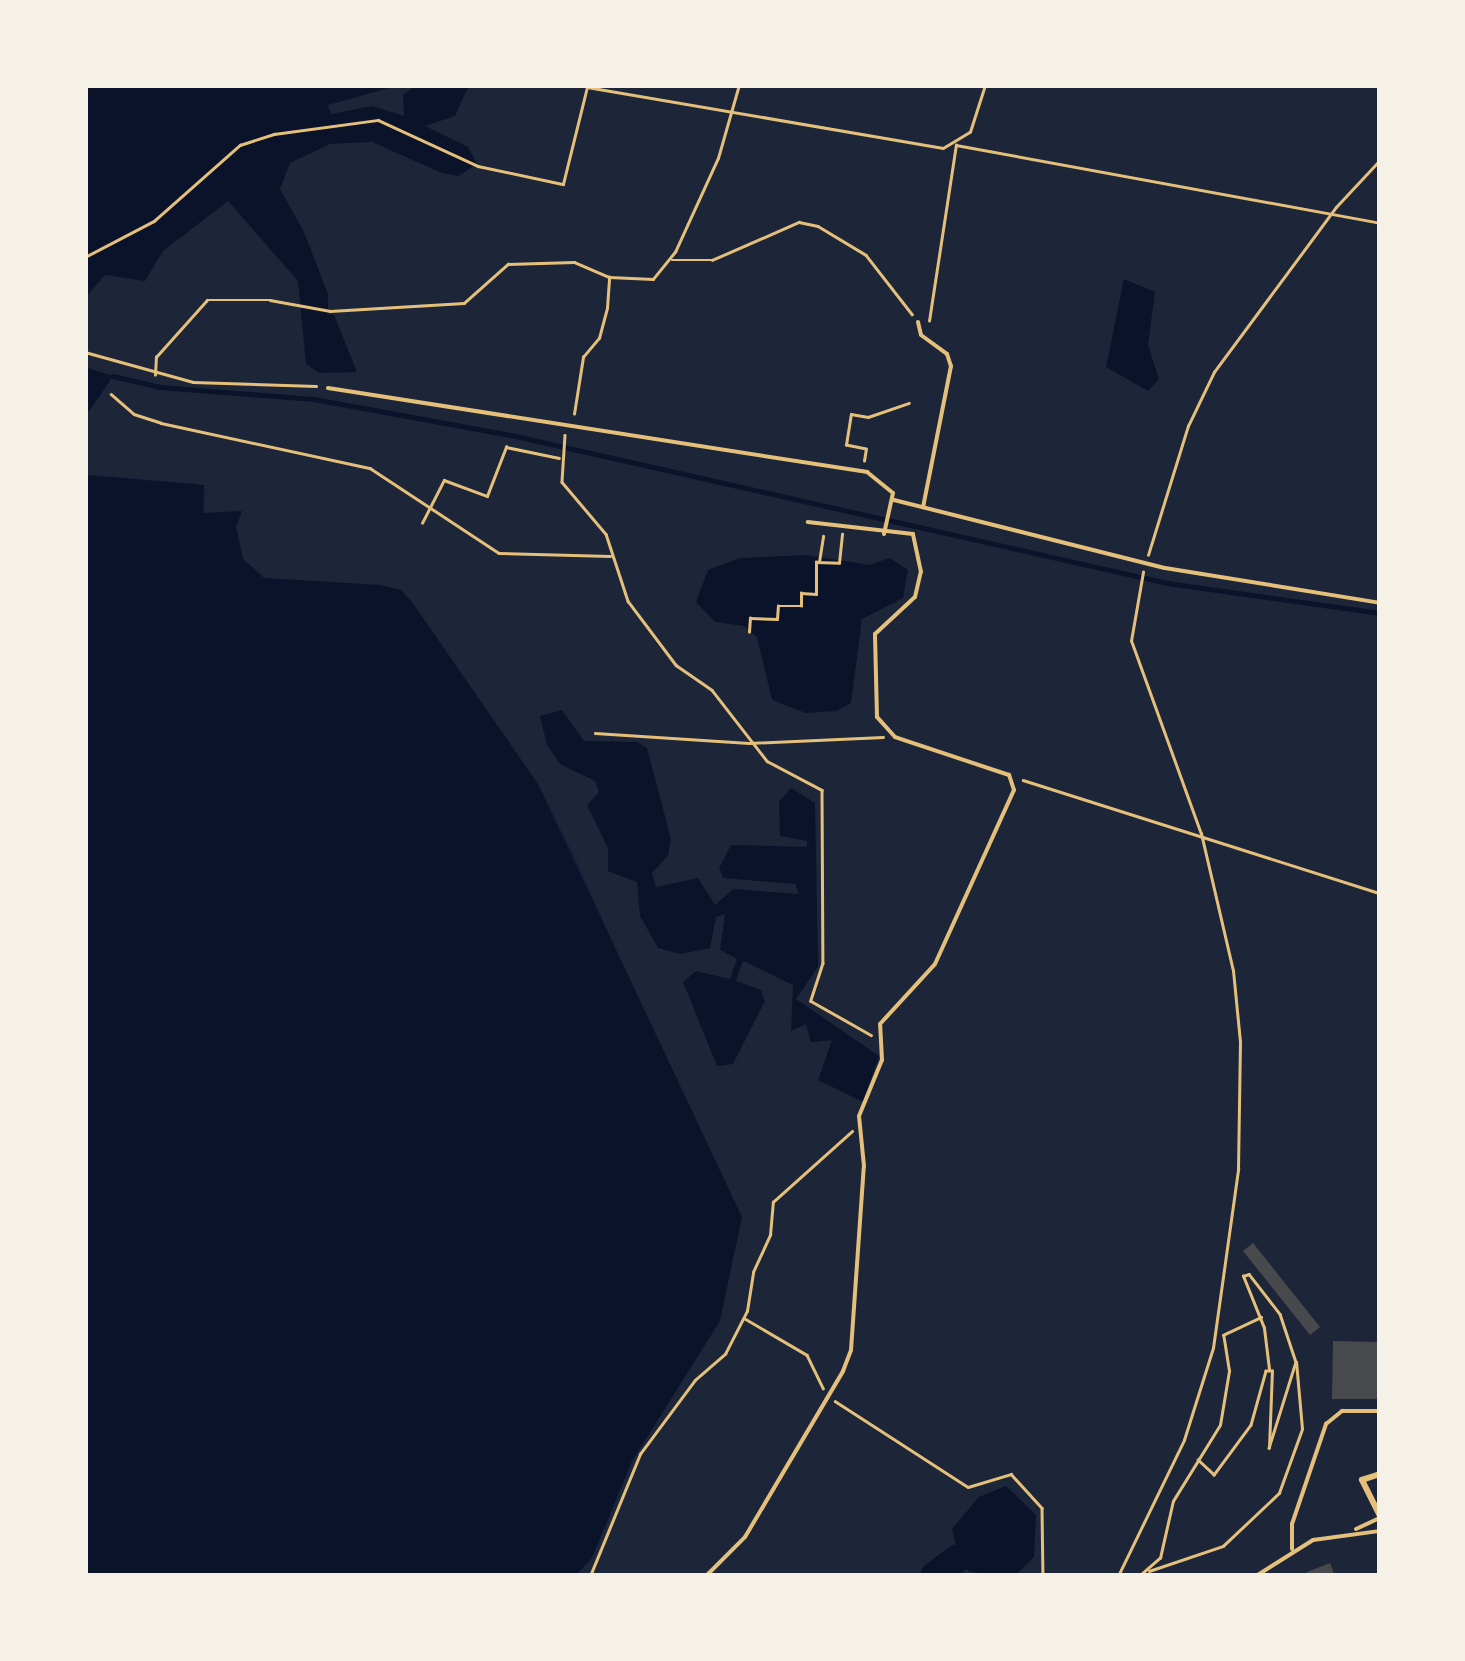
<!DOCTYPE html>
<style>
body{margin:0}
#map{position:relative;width:1465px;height:1661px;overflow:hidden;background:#14213d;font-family:"Sofia Sans Condensed",sans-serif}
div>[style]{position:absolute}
.green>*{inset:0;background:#1d2539}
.water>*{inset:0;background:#0b132b}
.stream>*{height:5px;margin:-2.5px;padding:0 2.5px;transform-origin:2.5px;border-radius:2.5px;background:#0b132b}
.river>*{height:28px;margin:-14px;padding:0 14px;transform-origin:14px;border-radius:14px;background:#0b132b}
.building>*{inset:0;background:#48494c}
.path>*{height:2.5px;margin:-1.25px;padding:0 1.25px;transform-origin:1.25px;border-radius:1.25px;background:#e5c07b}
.service>*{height:4px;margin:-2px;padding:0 2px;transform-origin:2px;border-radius:2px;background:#e5c07b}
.pedestrian>*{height:6px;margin:-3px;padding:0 3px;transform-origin:3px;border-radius:3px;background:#e5c07b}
span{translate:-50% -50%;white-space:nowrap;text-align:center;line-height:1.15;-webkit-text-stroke:8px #f6f1e7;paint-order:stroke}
.frame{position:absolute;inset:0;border:88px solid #f6f1e7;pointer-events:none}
</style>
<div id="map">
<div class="green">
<div style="clip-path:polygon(400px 85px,1380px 85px,1380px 1576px,575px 1576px,592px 1558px,632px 1461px,642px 1009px,575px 857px,538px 784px,401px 590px,265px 578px,243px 559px,236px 527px,241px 517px,203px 513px,207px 490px,198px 484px,85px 474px,85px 417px,113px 377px,85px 367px,85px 241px,328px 105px)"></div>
</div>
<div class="water">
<div style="clip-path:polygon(85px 85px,400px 85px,328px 105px,331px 114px,372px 106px,404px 116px,403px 95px,416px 85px,469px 85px,455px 116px,425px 126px,468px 147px,477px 164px,458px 176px,442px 173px,372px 142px,330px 144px,290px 163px,280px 189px,304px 232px,328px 294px,328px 314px,334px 315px,357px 372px,319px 373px,306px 364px,298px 281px,228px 201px,163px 251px,145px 281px,105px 275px,85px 298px)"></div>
<div style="clip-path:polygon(1124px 279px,1155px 292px,1148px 345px,1159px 379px,1148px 391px,1106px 367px)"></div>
<div style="clip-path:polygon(85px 367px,113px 376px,85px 417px)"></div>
<div style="clip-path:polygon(85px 475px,204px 485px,203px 513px,242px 511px,236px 527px,243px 559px,264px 578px,381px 585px,401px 590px,412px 602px,538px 784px,742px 1217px,720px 1321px,632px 1461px,592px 1558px,575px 1576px,85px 1576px)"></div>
<div style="clip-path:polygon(806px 555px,869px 565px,890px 558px,908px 570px,903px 598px,862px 619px,851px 703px,836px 711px,806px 713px,772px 700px,757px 637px,744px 626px,715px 622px,696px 602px,708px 570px,740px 558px)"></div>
<div style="clip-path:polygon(562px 710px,584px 741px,637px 742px,647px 748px,671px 839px,668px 856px,652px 873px,656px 887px,698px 878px,715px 905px,733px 889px,799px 894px,795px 884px,723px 878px,719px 868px,731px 845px,807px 847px,807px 841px,780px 836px,779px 802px,791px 788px,815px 803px,818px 967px,796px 999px,879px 1056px,863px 1102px,818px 1080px,832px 1040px,811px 1042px,806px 1024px,791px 1031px,793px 985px,743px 961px,736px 981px,761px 990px,765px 1001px,733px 1064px,717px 1066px,683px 982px,696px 971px,730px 979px,737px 959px,720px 950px,725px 914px,716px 917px,710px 948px,680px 954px,658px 948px,640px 916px,637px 882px,608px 871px,608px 848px,587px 805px,599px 792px,595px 781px,560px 764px,547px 745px,540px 716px)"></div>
<div style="clip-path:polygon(1006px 1486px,1036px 1515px,1034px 1557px,1015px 1576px,971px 1572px,961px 1566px,952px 1529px,979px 1497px)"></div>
</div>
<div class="stream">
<div style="left:113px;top:376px;width:48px;rotate:13.2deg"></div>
<div style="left:160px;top:387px;width:154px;rotate:4.5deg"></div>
<div style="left:314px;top:399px;width:200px;rotate:10.4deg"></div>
<div style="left:511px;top:435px;width:672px;rotate:12.71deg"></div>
<div style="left:1167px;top:583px;width:215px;rotate:8deg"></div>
</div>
<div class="river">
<div style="left:934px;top:1576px;width:30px;rotate:-37deg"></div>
</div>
<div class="building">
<div style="clip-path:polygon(1253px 1243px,1320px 1327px,1310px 1335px,1243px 1251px)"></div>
<div style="clip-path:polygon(1333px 1341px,1380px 1342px,1380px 1399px,1332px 1399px)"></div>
<div style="clip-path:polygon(1330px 1563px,1335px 1576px,1308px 1576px,1307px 1572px)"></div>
</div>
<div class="path">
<div style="left:85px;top:257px;width:78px;rotate:-27.6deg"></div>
<div style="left:154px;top:221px;width:115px;rotate:-41.5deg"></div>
<div style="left:240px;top:145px;width:36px;rotate:-18deg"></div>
<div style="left:274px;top:134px;width:105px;rotate:-7.7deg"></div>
<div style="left:378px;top:120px;width:110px;rotate:24.7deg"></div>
<div style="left:478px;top:166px;width:87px;rotate:12deg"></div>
<div style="left:563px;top:184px;width:100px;rotate:-76.1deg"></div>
<div style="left:587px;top:87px;width:361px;rotate:9.7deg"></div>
<div style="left:943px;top:148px;width:31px;rotate:-31deg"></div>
<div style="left:970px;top:132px;width:49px;rotate:-72.3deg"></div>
<div style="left:672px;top:260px;width:40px"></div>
<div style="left:712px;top:260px;width:95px;rotate:-23.6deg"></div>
<div style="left:799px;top:222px;width:19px;rotate:12deg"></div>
<div style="left:818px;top:226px;width:56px;rotate:31.1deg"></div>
<div style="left:866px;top:255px;width:75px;rotate:52.1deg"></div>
<div style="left:929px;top:321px;width:178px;rotate:-81.3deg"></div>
<div style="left:956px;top:145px;width:431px;rotate:10.4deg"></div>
<div style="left:85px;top:352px;width:112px;rotate:15.5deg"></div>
<div style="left:193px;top:382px;width:123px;rotate:1.9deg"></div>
<div style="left:155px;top:375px;width:18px;rotate:-87deg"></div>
<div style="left:156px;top:357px;width:76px;rotate:-48.2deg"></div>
<div style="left:207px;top:300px;width:63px"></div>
<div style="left:270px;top:300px;width:61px;rotate:10.4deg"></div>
<div style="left:330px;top:311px;width:134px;rotate:-3.4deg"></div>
<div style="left:464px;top:303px;width:59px;rotate:-41.6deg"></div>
<div style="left:508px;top:264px;width:66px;rotate:-1.7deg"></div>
<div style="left:574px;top:262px;width:38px;rotate:23deg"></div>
<div style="left:609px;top:277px;width:44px;rotate:2.6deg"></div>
<div style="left:653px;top:279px;width:35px;rotate:-51deg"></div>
<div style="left:675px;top:252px;width:103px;rotate:-65.4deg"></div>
<div style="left:718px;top:158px;width:76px;rotate:-74deg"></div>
<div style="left:111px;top:394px;width:30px;rotate:41deg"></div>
<div style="left:134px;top:414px;width:28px;rotate:18deg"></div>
<div style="left:161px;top:423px;width:214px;rotate:12.2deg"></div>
<div style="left:370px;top:468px;width:154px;rotate:33.4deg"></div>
<div style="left:499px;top:553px;width:111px;rotate:1.5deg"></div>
<div style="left:574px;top:414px;width:58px;rotate:-81deg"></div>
<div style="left:583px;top:357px;width:25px;rotate:-50deg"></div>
<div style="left:599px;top:338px;width:31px;rotate:-75deg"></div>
<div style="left:607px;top:308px;width:31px;rotate:-86deg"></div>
<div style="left:565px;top:435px;width:47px;rotate:93.7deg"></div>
<div style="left:562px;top:482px;width:68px;rotate:49.8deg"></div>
<div style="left:606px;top:534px;width:71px;rotate:71.8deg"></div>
<div style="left:628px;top:601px;width:80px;rotate:53.1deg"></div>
<div style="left:676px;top:665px;width:44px;rotate:34.8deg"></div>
<div style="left:712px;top:690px;width:90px;rotate:52.2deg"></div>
<div style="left:767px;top:761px;width:62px;rotate:27.8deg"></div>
<div style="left:822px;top:790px;width:173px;rotate:89.7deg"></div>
<div style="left:823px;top:963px;width:40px;rotate:108deg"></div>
<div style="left:811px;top:1001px;width:69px;rotate:29.5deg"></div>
<div style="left:864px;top:461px;width:12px;rotate:-81deg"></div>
<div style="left:866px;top:449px;width:20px;rotate:-169deg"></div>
<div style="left:846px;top:445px;width:31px;rotate:-81deg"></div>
<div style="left:851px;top:414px;width:17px;rotate:10deg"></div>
<div style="left:868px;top:417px;width:43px;rotate:-18.9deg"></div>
<div style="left:422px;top:523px;width:48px;rotate:-62.9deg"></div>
<div style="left:444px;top:480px;width:46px;rotate:20.4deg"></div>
<div style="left:487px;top:496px;width:53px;rotate:-68.8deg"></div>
<div style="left:506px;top:447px;width:54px;rotate:11.7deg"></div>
<div style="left:1148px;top:555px;width:135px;rotate:-72.8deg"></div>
<div style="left:1188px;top:426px;width:60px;rotate:-64.3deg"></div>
<div style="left:1214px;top:372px;width:205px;rotate:-53.5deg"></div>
<div style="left:1336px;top:207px;width:64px;rotate:-46.9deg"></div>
<div style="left:819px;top:562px;width:26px;rotate:-81deg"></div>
<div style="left:749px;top:632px;width:14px;rotate:-86deg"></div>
<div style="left:750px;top:618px;width:27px;rotate:2deg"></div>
<div style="left:777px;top:619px;width:13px;rotate:-86deg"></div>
<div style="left:778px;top:606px;width:23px"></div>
<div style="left:801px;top:606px;width:13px;rotate:-90deg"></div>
<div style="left:801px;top:593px;width:15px;rotate:4deg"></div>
<div style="left:816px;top:594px;width:32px;rotate:-90deg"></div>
<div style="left:816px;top:562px;width:23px;rotate:2deg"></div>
<div style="left:839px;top:563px;width:29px;rotate:-84deg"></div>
<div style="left:595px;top:733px;width:154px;rotate:3.7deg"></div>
<div style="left:749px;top:743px;width:134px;rotate:-2.6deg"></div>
<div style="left:1023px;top:780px;width:374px;rotate:17.6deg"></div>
<div style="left:744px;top:1318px;width:73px;rotate:30.4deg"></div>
<div style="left:807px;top:1355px;width:37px;rotate:64deg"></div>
<div style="left:1269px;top:1369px;width:41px;rotate:-97deg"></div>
<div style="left:1264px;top:1328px;width:56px;rotate:-112deg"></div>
<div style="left:1243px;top:1276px;width:6px;rotate:-18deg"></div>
<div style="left:1249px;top:1274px;width:51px;rotate:52.2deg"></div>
<div style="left:1280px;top:1314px;width:51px;rotate:71.6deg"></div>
<div style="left:835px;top:1401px;width:158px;rotate:32.9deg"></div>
<div style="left:968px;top:1487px;width:45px;rotate:-16.8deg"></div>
<div style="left:1011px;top:1474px;width:46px;rotate:47.6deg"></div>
<div style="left:1042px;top:1508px;width:68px;rotate:89.2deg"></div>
<div style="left:1149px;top:1571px;width:78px;rotate:-18.7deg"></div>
<div style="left:1223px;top:1546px;width:77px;rotate:-43.4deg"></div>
<div style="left:1279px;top:1493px;width:68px;rotate:-70.2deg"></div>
<div style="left:1302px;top:1429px;width:67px;rotate:-95.1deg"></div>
<div style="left:1296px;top:1362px;width:90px;rotate:107.4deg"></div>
<div style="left:1269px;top:1448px;width:77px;rotate:-87.8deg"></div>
<div style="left:1272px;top:1371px;width:6px;rotate:180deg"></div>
<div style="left:1266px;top:1371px;width:56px;rotate:105.5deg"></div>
<div style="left:1251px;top:1425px;width:62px;rotate:126.5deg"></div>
<div style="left:1214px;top:1475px;width:22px;rotate:-137deg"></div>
<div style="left:590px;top:1576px;width:132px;rotate:-67.7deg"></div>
<div style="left:640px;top:1454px;width:92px;rotate:-53.4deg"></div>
<div style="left:695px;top:1380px;width:40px;rotate:-41deg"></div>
<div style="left:725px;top:1354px;width:48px;rotate:-62.9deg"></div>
<div style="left:747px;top:1311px;width:39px;rotate:-81deg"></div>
<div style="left:753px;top:1272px;width:41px;rotate:-65.3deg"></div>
<div style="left:770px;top:1235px;width:33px;rotate:-85deg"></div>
<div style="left:773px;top:1202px;width:106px;rotate:-41.9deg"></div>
<div style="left:1118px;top:1576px;width:151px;rotate:-64.1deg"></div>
<div style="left:1184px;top:1440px;width:96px;rotate:-72.5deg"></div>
<div style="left:1213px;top:1348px;width:181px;rotate:-82deg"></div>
<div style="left:1238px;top:1169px;width:127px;rotate:-89.1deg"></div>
<div style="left:1240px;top:1042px;width:71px;rotate:-95.6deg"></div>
<div style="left:1233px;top:971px;width:141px;rotate:-103.1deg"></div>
<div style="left:1201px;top:834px;width:205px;rotate:-109.9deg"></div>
<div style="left:1131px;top:641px;width:70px;rotate:-80.1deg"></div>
<div style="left:1139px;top:1576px;width:28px;rotate:-41deg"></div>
<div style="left:1160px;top:1558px;width:58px;rotate:-77.2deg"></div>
<div style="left:1173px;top:1501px;width:89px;rotate:-58.3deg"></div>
<div style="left:1220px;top:1425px;width:55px;rotate:-80.5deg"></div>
<div style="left:1229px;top:1371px;width:36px;rotate:-99deg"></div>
<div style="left:1223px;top:1335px;width:42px;rotate:-25.3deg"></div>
</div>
<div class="service">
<div style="left:918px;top:322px;width:13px;rotate:77deg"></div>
<div style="left:921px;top:335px;width:32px;rotate:36deg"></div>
<div style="left:947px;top:354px;width:13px;rotate:72deg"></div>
<div style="left:951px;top:366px;width:144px;rotate:101.2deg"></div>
<div style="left:328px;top:388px;width:546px;rotate:8.86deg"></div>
<div style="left:867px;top:472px;width:33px;rotate:39deg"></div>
<div style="left:893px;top:493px;width:42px;rotate:102.4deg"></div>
<div style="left:894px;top:500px;width:279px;rotate:14.1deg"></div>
<div style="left:1165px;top:568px;width:218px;rotate:9.2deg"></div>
<div style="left:1356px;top:1529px;width:26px;rotate:-25deg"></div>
<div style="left:1292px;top:1549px;width:25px;rotate:-90deg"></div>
<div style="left:1292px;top:1524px;width:106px;rotate:-71.2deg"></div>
<div style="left:1326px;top:1424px;width:21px;rotate:-39deg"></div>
<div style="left:1342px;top:1411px;width:38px"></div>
<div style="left:706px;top:1576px;width:55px;rotate:-45deg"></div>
<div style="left:745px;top:1537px;width:193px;rotate:-59.4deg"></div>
<div style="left:843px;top:1371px;width:22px;rotate:-69deg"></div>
<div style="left:851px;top:1350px;width:184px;rotate:-86deg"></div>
<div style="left:864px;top:1166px;width:50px;rotate:-95.7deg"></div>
<div style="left:859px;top:1116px;width:61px;rotate:-67.7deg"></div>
<div style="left:882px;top:1060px;width:36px;rotate:-93deg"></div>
<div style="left:880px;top:1024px;width:81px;rotate:-47.5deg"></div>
<div style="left:935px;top:964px;width:191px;rotate:-65.6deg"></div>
<div style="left:1014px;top:790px;width:16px;rotate:-108deg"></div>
<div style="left:1009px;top:775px;width:120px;rotate:-161.6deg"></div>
<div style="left:895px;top:737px;width:27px;rotate:-132deg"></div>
<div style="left:877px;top:717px;width:83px;rotate:-91.4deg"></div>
<div style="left:875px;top:634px;width:54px;rotate:-42.8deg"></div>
<div style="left:915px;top:597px;width:26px;rotate:-77deg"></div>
<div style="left:921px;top:572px;width:39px;rotate:-102deg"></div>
<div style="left:913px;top:534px;width:106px;rotate:-173.5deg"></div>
<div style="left:1256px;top:1576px;width:67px;rotate:-32.3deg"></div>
<div style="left:1313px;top:1540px;width:68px;rotate:-7.7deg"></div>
</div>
<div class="pedestrian">
<div style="left:1380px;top:1474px;width:19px;rotate:162deg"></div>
<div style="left:1362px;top:1480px;width:40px;rotate:63.4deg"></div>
</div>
<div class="frame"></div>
</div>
